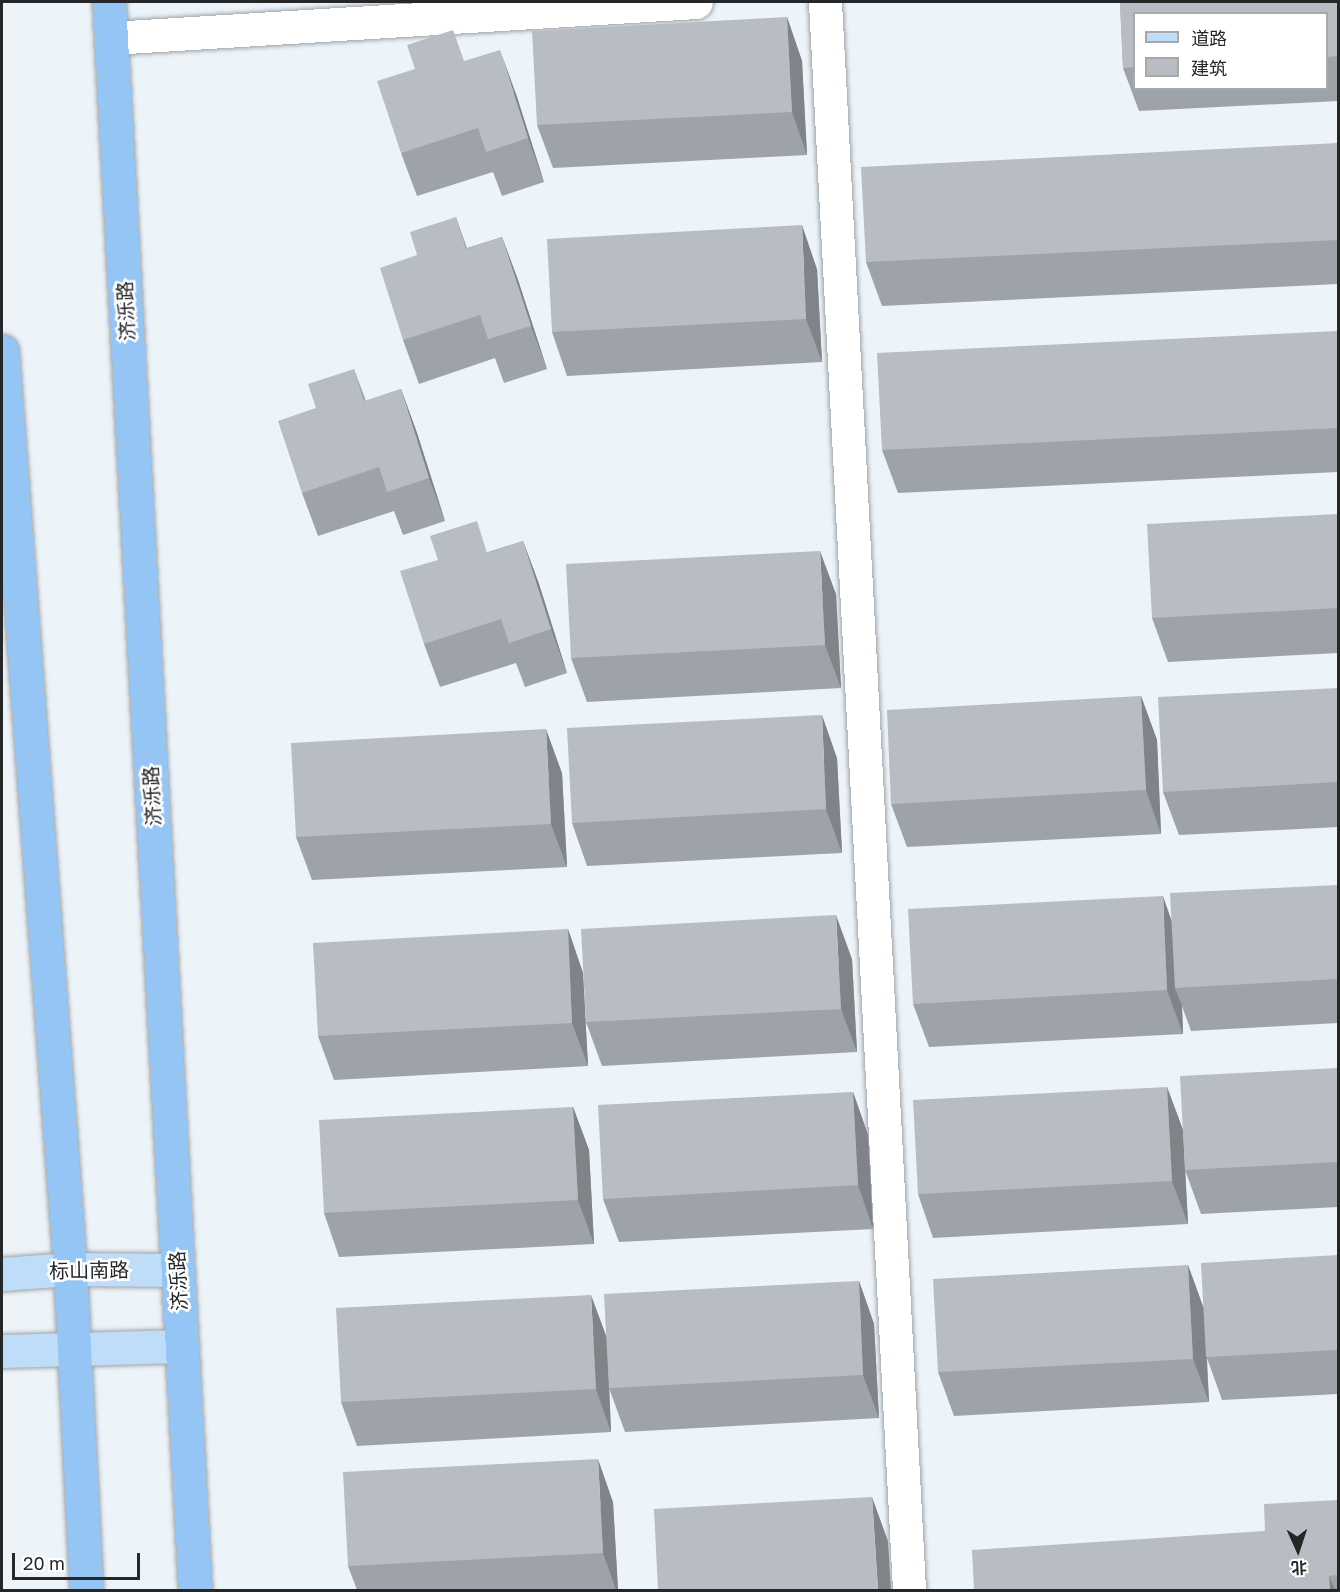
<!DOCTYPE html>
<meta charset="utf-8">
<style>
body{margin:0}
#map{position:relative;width:1340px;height:1592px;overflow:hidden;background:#ecf3f9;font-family:"Golos Text","Noto Sans SC",sans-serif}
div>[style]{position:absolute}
.roads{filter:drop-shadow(0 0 2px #9ea4a9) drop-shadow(0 0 2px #9ea4a9)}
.minor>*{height:33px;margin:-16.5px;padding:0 16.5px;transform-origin:16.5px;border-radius:16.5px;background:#fff}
.major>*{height:33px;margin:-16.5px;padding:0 16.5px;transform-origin:16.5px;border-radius:16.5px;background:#bfdcf9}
.highway>*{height:33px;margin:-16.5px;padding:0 16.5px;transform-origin:16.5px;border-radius:16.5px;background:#94c5f5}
.wall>*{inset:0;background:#9da3a8}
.shaded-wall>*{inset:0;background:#808488}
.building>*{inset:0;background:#b7bdc3}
span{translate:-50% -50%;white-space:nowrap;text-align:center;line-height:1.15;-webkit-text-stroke:5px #fff;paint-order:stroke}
.street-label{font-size:20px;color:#242628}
.frame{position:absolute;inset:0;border:3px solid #242628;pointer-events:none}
.legend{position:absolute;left:1133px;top:12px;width:195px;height:78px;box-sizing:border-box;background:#fff;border:2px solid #a7a8a9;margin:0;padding:8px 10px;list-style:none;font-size:18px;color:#242628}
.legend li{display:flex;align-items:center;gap:12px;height:30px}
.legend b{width:30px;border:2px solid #a7a8a9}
.north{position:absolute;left:1268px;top:1520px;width:60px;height:60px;-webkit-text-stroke:4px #fff;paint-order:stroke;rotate:177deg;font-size:16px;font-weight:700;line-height:24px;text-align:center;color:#242628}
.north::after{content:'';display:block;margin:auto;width:21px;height:27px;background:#242628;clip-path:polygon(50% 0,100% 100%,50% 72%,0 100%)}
.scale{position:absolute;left:12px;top:1553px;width:128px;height:27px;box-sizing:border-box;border:3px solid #242628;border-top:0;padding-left:8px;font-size:18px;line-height:21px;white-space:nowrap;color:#242628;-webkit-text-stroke:4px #fff;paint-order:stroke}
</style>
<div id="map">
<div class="roads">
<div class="minor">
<div style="left:825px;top:2px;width:1590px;rotate:86.97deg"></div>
<div style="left:111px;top:38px;width:586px;rotate:-3.52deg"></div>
</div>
<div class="major">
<div style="left:2px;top:1274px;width:68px;rotate:-4.2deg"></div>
<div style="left:70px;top:1269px;width:107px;rotate:0.5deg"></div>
<div style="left:2px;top:1351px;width:180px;rotate:-1.6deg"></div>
</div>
<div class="highway">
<div style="left:109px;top:2px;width:1590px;rotate:86.9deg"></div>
<div style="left:2px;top:351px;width:921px;rotate:85.76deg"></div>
<div style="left:70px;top:1269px;width:321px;rotate:87.1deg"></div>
</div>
</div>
<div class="wall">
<div style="clip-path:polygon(evenodd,1120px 2px,1338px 2px,1338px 101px,1139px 111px,1123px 68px,1120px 2px,1134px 14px,1326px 14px,1326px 88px,1134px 88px,1134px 14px)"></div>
<div style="clip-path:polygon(787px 17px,802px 61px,807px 155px,553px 168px,537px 125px)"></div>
<div style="clip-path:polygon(465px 61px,516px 94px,544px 182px,502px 196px,493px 172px,417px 196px,401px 153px)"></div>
<div style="clip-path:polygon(1338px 143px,1338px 284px,882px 306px,866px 262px)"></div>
<div style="clip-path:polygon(456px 217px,467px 248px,502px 237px,518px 280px,547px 369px,504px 383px,495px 358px,419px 384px,403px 340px,417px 255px)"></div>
<div style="clip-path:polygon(817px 269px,822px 362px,567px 376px,552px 332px)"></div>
<div style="clip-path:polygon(1338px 331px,1338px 472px,898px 493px,882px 450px)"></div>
<div style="clip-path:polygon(354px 369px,366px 401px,401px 389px,417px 433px,445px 521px,403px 535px,394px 511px,318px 536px,302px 493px,316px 408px)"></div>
<div style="clip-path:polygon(1338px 514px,1338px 653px,1168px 662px,1152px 618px)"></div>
<div style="clip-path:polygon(523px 541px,539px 584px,567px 673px,525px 687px,516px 663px,440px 687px,424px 644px,438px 560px,488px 552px)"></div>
<div style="clip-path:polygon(836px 594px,841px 688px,587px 702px,571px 658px)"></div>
<div style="clip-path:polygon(1338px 688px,1338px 827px,1179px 835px,1163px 792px)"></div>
<div style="clip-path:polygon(1141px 696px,1157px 740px,1161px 834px,907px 847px,891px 804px)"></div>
<div style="clip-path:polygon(837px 758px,842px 853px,587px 866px,572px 823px)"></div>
<div style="clip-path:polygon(562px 773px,567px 867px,312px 880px,296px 837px)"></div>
<div style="clip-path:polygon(1338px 885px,1338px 1023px,1191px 1031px,1182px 1006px,1183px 1034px,929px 1047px,913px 1004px,1172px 921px)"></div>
<div style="clip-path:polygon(568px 929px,583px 973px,588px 1066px,334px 1080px,318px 1036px)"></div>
<div style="clip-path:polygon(852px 959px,857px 1052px,602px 1066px,586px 1022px)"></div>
<div style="clip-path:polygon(1338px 1068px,1338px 1207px,1201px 1214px,1185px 1170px)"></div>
<div style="clip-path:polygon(1167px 1087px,1183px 1130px,1188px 1224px,933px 1238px,918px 1194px)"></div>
<div style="clip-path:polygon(853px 1092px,868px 1135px,873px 1229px,619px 1242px,603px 1199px)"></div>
<div style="clip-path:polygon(573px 1107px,589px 1150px,594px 1244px,339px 1257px,324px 1213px)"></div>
<div style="clip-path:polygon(1338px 1255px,1338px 1394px,1222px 1400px,1207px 1358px,1209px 1402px,954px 1416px,938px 1372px,1188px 1265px,1203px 1307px)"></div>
<div style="clip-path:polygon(859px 1281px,874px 1324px,879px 1418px,625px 1432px,609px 1388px)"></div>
<div style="clip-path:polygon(607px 1338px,611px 1432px,357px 1446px,341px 1402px)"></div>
<div style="clip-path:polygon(1338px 1500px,1338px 1590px,974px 1590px,1265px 1531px)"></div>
<div style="clip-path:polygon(613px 1502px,618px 1590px,357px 1590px,348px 1566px)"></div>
</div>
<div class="shaded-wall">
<div style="clip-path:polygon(787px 17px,802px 61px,807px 155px,792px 112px)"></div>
<div style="clip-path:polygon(500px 50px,516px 94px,544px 182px,528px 138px)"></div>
<div style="clip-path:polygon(802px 225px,817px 269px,822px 362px,806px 319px)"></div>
<div style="clip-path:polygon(502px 237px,518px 280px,547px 369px,531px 326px)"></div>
<div style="clip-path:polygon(401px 389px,417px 433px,445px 521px,429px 478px)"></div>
<div style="clip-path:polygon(523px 541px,539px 584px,567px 673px,551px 629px)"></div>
<div style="clip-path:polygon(820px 551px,836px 594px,841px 688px,825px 645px)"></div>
<div style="clip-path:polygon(1141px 696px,1157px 740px,1161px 834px,1146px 790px)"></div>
<div style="clip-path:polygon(822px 715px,837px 758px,842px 853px,826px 809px)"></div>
<div style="clip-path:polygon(546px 729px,562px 773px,567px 867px,551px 824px)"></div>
<div style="clip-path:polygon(1163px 896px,1178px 939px,1175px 988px,1182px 1006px,1183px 1034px,1167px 990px)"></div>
<div style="clip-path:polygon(836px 915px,852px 959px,857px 1052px,841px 1009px)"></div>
<div style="clip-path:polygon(568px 929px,583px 973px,588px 1066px,572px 1023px)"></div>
<div style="clip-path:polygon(1167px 1087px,1183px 1130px,1188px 1224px,1172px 1181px)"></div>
<div style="clip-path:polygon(853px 1092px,868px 1135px,873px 1229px,858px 1185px)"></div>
<div style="clip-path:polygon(573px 1107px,589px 1150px,594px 1244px,578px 1200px)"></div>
<div style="clip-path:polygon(1188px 1265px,1204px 1309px,1209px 1402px,1193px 1359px)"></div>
<div style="clip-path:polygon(859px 1281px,874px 1324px,879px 1418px,863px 1375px)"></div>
<div style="clip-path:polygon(591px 1295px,607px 1338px,611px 1432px,596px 1389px)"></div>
<div style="clip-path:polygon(598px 1459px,613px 1502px,618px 1590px,616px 1590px,603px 1553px)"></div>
<div style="clip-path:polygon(872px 1497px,888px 1541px,891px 1590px,878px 1590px)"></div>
<div style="clip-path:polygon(1329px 1576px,1335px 1590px,1330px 1590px)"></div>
</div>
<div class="building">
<div style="clip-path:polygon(1120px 2px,1338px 2px,1338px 56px,1326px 57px,1326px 14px,1134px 14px,1134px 67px,1123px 68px)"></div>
<div style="clip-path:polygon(787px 17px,792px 112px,537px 125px,532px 31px)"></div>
<div style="clip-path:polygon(453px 30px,464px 61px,500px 50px,528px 138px,486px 152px,478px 128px,401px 153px,377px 81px,415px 69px,407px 45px)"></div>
<div style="clip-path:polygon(1338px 143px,1338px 240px,866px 262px,861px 167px)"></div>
<div style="clip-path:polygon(456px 217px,466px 249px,502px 237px,531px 326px,488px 339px,480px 315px,403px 340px,380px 268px,417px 255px,410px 232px)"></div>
<div style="clip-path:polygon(802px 225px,806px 319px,552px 332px,547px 239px)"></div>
<div style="clip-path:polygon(1338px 331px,1338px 428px,882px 450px,877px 353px)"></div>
<div style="clip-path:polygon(354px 369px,364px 401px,401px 389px,429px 478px,387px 492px,379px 467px,302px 493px,278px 421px,316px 408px,308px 384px)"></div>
<div style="clip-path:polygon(1338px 514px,1338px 608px,1152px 618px,1147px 524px)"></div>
<div style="clip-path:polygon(477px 521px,487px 553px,523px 541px,551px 629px,509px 643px,501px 619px,424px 644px,400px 571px,438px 560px,430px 536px)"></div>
<div style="clip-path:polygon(820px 551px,825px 645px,571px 658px,566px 564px)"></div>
<div style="clip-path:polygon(1338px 688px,1338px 782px,1163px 792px,1158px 697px)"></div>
<div style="clip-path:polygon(1141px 696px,1146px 790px,891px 804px,887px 710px)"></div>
<div style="clip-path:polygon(822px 715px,826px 809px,572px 823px,567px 728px)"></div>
<div style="clip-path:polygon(546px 729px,551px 824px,296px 837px,291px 743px)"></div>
<div style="clip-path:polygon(1338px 885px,1338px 979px,1175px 988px,1170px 893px)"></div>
<div style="clip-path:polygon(1163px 896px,1167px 990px,913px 1004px,908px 909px)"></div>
<div style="clip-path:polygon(836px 915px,841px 1009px,586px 1022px,581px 929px)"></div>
<div style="clip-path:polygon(568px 929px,572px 1023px,318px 1036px,313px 943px)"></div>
<div style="clip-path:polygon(1338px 1068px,1338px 1162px,1185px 1170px,1180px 1076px)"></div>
<div style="clip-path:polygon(1167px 1087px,1172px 1181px,918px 1194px,913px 1100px)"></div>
<div style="clip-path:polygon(853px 1092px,858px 1185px,603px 1199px,598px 1105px)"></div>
<div style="clip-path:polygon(573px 1107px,578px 1200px,324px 1213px,319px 1120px)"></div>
<div style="clip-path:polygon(1338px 1255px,1338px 1350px,1206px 1357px,1201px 1263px)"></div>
<div style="clip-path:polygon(1188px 1265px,1193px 1359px,938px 1372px,933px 1279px)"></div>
<div style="clip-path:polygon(859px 1281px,863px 1375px,609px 1388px,604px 1294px)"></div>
<div style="clip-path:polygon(591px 1295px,596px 1389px,341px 1402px,336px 1308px)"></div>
<div style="clip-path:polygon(598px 1459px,603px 1553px,348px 1566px,343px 1472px)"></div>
<div style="clip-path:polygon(872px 1497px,878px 1590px,658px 1590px,654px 1509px)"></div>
<div style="clip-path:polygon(1338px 1500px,1338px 1575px,1329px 1576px,1330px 1590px,974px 1590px,972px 1550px,1265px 1531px,1264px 1504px)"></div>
</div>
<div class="street-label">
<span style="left:126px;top:311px;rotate:-93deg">济泺路</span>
<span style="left:152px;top:796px;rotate:-93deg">济泺路</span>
<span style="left:89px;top:1270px;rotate:-1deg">标山南路</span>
<span style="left:178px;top:1281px;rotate:-93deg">济泺路</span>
</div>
<div class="frame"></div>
<ul class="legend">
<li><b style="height:8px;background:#bfdcf9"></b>道路</li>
<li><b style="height:16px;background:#b7bdc3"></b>建筑</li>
</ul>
<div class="north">北</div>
<div class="scale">20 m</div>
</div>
